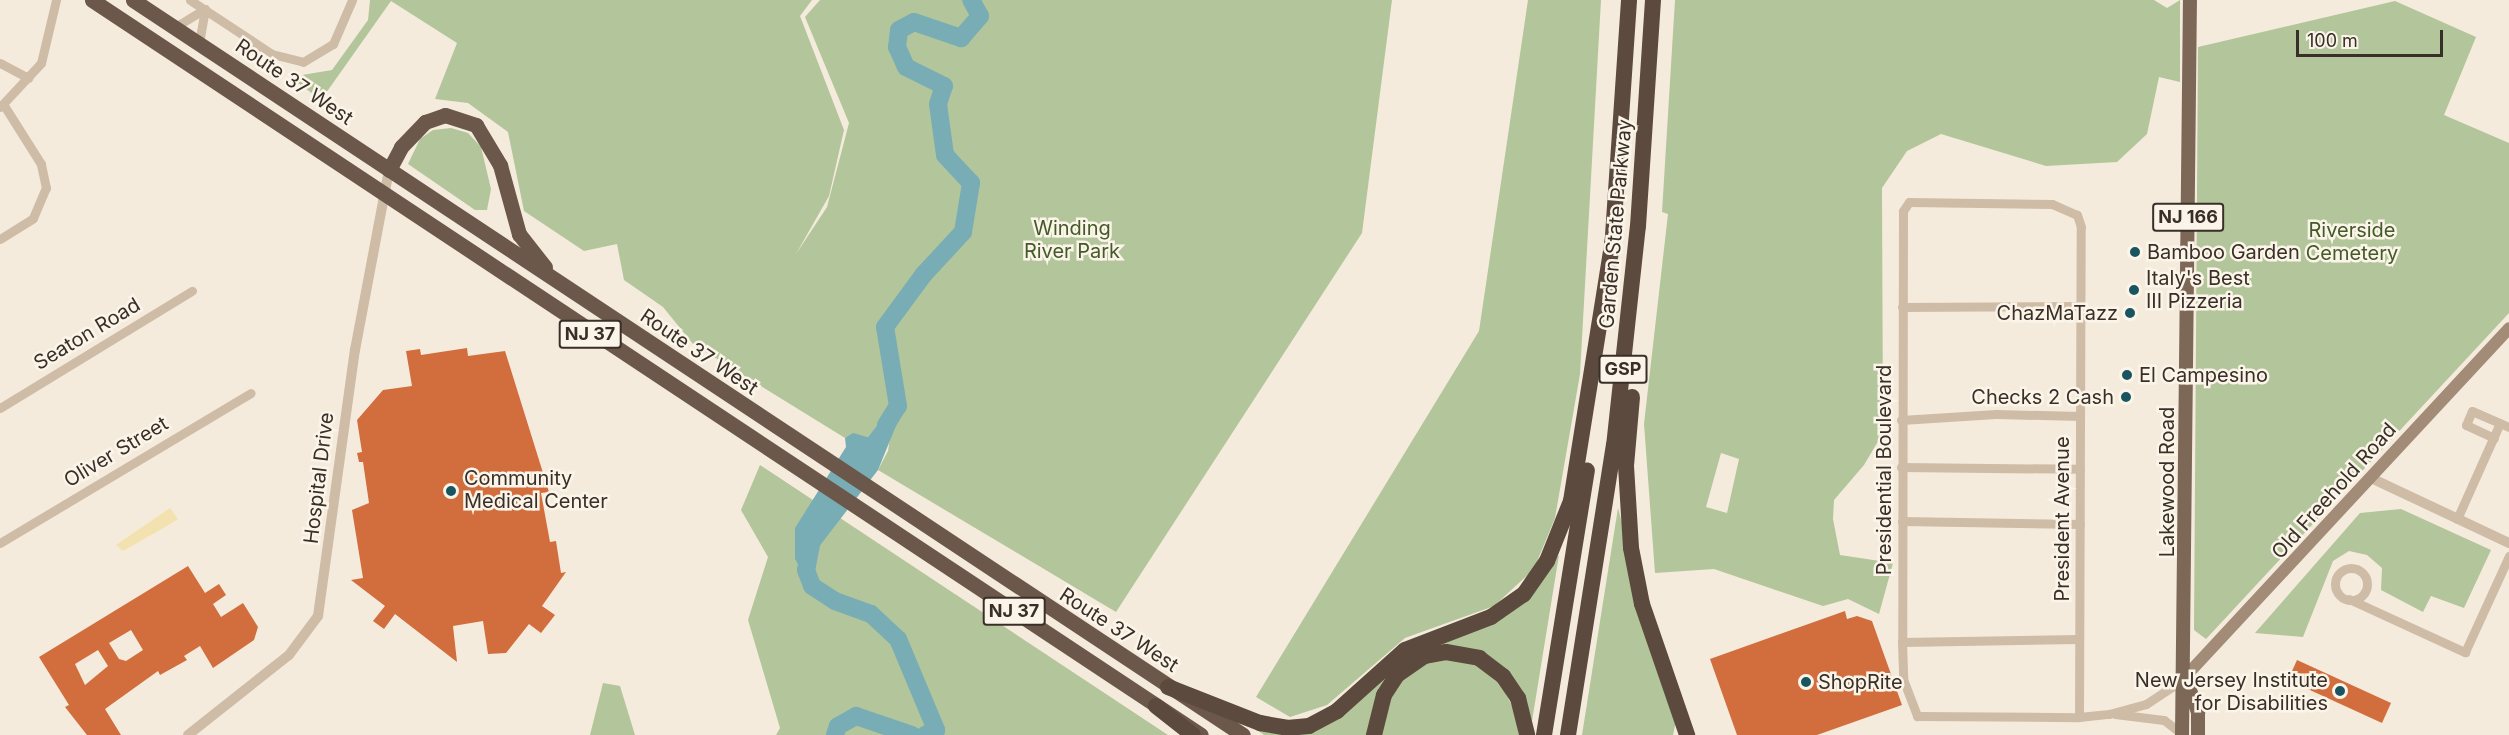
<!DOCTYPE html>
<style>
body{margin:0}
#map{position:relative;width:2509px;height:735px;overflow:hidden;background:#f5ebdc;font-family:Inter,sans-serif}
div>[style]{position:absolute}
.green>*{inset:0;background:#b3c59a}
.sand>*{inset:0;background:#f3e2af}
.water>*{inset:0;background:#78adb5}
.river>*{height:18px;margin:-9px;padding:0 9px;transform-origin:9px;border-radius:9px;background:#78adb5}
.building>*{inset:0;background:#d26e3d}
.minor>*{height:9px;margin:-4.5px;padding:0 4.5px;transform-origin:4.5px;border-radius:4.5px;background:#cebca6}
.minor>.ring{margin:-4.5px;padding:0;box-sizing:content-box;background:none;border:9px solid #cebca6;border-radius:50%}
.tertiary>*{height:10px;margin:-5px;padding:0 5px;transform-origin:5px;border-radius:5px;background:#cebca6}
.secondary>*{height:12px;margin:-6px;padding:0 6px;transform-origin:6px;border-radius:6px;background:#a28b77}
.primary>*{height:14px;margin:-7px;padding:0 7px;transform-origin:7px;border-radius:7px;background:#7d6757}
.trunk>*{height:15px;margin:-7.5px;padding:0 7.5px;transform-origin:7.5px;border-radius:7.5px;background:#6c584a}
.motorway>*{height:16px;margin:-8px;padding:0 8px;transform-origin:8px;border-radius:8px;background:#5c4a3e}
.dots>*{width:16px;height:16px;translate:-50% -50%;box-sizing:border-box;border:3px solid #fbf5e9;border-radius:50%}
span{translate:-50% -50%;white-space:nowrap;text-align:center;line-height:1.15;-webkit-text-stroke:5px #fbf5e9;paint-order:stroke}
.shield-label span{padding:2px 4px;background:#fbf5e9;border:2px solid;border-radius:4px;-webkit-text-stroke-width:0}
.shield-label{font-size:18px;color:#3a2f28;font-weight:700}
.street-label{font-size:20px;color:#3a2f28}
.park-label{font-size:20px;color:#445b29}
.poi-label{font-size:20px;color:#3a2f28}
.left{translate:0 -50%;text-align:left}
.right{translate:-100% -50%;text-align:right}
.scale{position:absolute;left:2296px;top:30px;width:147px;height:27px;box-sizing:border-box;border:3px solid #3a2f28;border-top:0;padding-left:8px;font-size:18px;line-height:21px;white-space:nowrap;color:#3a2f28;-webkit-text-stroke:4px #fbf5e9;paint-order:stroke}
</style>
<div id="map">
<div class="green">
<div style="clip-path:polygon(370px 0,812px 0,800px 16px,844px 130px,829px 196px,796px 254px,827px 207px,849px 123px,805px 17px,820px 0,1392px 0,1362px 233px,1116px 612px,878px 470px,888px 451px,895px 402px,868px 437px,853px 434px,845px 438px,693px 344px,663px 307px,624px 280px,617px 244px,584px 251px,524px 211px,508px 132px,468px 103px,435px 99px,457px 43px,391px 1px,321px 100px,290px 77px,332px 70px,368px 20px)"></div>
<div style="clip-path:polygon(1528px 0,1601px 0,1580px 374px,1555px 518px,1534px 569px,1494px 606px,1405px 638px,1327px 705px,1290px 717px,1256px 697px,1479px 331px)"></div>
<div style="clip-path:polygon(evenodd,1675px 0,2154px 0,2167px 8px,2180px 0,2180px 82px,2159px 77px,2147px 134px,2117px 162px,2046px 166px,1941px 134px,1907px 151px,1882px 188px,1883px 433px,1864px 465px,1834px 500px,1833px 519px,1840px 555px,1893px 563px,1879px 614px,1848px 599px,1823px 606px,1714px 569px,1655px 573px,1644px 424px,1668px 214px,1662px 212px,1675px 0,1721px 453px,1739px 459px,1727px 513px,1706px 507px,1721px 453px)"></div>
<div style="clip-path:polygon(2395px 1px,2476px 37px,2444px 115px,2509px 143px,2509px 313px,2206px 639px,2194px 630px,2198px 47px)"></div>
<div style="clip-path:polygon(451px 128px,468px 133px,481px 147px,491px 189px,487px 210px,475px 210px,408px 164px,420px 139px,433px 130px)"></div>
<div style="clip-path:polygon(760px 465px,1168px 735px,776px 735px,780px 728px,748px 620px,768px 557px,741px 510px)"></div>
<div style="clip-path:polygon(1618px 508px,1676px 721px,1673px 735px,1582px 735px)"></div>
<div style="clip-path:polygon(2401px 509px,2491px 550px,2464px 608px,2431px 596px,2423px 612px,2381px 590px,2382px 568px,2367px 555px,2349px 551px,2333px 561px,2303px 637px,2255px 633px,2360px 513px)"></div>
<div style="clip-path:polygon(1559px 555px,1532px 721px,1506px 670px,1416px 654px,1368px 735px,1264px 735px,1254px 728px,1294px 733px,1402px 658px,1492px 622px)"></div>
<div style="clip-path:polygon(1456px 659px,1480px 665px,1499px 682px,1514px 709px,1519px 735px,1381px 735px,1387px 702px,1404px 678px,1429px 661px)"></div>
<div style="clip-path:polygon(603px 683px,620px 686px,635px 735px,590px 735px)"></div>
</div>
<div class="sand">
<div style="clip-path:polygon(170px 508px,178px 519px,167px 526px,123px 551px,116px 545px)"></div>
</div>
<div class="water">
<div style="clip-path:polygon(895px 402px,902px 411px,878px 470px,818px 548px,813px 567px,802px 571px,795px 559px,795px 528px,846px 447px,845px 438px,853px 433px,868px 437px)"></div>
</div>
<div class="river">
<div style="left:886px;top:425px;width:22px;rotate:-58deg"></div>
<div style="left:898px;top:406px;width:80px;rotate:-99.3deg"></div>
<div style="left:885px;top:327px;width:66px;rotate:-53.7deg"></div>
<div style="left:924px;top:274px;width:57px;rotate:-47.1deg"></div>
<div style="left:963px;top:232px;width:50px;rotate:-80.7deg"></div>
<div style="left:971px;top:183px;width:38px;rotate:-133deg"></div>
<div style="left:945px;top:155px;width:51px;rotate:-97.8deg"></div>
<div style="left:938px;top:104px;width:19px;rotate:-72deg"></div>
<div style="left:944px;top:86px;width:42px;rotate:-153.4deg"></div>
<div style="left:906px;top:67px;width:22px;rotate:-114deg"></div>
<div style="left:897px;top:47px;width:17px;rotate:-83deg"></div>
<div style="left:899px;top:30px;width:17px;rotate:-28deg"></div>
<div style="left:914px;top:22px;width:50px;rotate:18.8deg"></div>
<div style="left:961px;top:38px;width:29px;rotate:-49deg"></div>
<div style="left:980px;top:16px;width:18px;rotate:-119deg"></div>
<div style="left:811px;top:545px;width:25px;rotate:101deg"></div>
<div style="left:806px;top:570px;width:17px;rotate:69deg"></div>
<div style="left:812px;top:586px;width:27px;rotate:33deg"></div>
<div style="left:835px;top:601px;width:38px;rotate:20deg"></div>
<div style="left:871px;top:614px;width:37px;rotate:43deg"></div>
<div style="left:898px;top:639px;width:99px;rotate:67.3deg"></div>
<div style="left:936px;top:730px;width:12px;rotate:156deg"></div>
<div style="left:835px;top:735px;width:9px;rotate:-72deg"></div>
<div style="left:838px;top:726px;width:21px;rotate:-29deg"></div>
<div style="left:856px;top:716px;width:59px;rotate:18.7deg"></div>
</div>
<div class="building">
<div style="clip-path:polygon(467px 348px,468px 356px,505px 351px,549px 492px,541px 493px,550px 542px,556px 541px,561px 573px,566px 572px,542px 606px,555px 615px,541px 633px,529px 624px,506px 653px,488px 654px,483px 621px,453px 626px,457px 662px,395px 614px,384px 629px,373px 621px,385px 606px,351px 580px,363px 578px,352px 510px,369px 503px,363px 462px,359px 462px,357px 453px,362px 452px,357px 420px,383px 390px,412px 386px,406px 351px,420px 349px,421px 355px)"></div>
<div style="clip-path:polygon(evenodd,188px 566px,205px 593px,219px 584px,226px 595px,213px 604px,221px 617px,243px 603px,258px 627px,254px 640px,213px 668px,200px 646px,184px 656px,187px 660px,160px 675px,158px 671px,105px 709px,121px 735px,87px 735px,65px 707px,69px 705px,39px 657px,188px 566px,131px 630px,143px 650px,126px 661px,119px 659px,109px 643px,131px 630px,188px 566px,98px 650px,108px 666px,85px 685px,75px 664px,98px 650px)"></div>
<div style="clip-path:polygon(1845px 611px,1847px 619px,1857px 616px,1872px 621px,1902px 705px,1817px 735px,1737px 735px,1710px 659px)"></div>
<div style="clip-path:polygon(2297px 660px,2391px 703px,2382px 723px,2288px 680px)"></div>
</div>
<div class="minor">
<div style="left:190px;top:0;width:98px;rotate:33.4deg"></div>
<div style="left:272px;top:54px;width:32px;rotate:14deg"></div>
<div style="left:303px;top:62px;width:35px;rotate:-31deg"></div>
<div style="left:333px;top:44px;width:48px;rotate:-66.6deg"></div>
<div style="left:175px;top:27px;width:35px;rotate:-31deg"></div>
<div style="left:205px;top:9px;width:36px;rotate:100deg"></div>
<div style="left:0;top:63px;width:32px;rotate:28deg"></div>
<div style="left:0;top:107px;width:60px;rotate:-47deg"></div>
<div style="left:41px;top:63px;width:65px;rotate:-76.6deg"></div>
<div style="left:0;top:239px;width:39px;rotate:-32deg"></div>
<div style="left:33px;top:218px;width:33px;rotate:-67deg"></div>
<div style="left:46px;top:188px;width:25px;rotate:-102deg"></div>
<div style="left:41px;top:164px;width:71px;rotate:-122.3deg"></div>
<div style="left:1902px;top:307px;width:180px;rotate:-0.3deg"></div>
<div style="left:0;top:408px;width:225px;rotate:-31.4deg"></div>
<div style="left:1901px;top:420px;width:95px;rotate:-3.6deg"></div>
<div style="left:1996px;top:414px;width:84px;rotate:1.4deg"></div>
<div style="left:2494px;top:438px;width:31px;rotate:-155deg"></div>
<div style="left:2466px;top:425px;width:15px;rotate:-67deg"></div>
<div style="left:2472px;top:411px;width:40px;rotate:23.4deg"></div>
<div style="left:1901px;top:467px;width:179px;rotate:0.6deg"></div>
<div style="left:2457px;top:519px;width:105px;rotate:-65.9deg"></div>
<div style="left:1902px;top:521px;width:178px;rotate:1deg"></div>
<div style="left:0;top:543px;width:292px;rotate:-30.9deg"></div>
<div class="ring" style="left:2335px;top:568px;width:23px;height:23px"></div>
<div style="left:2349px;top:599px;width:128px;rotate:24.6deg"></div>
<div style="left:2465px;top:652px;width:106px;rotate:-65.4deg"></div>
<div style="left:1902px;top:642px;width:177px;rotate:-1deg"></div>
<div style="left:2115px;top:714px;width:49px;rotate:7deg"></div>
<div style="left:2164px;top:720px;width:23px;rotate:38deg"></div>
<div style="left:2079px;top:717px;width:490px;rotate:-89.8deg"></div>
<div style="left:2081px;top:227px;width:13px;rotate:-108deg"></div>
<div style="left:2077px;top:215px;width:27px;rotate:-156deg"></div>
<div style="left:2052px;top:204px;width:143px;rotate:-179.2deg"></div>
<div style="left:1909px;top:202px;width:11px;rotate:124deg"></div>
<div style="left:1903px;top:211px;width:431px;rotate:90.1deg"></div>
<div style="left:1902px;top:642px;width:37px;rotate:88deg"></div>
<div style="left:1903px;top:679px;width:40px;rotate:69deg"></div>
<div style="left:1917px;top:716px;width:162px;rotate:0.4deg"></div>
<div style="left:2079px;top:717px;width:30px;rotate:-6deg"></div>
<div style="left:2109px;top:714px;width:38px;rotate:-15deg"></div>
<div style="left:2146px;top:704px;width:45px;rotate:-33.3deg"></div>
</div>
<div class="tertiary">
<div style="left:2371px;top:478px;width:153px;rotate:25.2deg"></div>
<div style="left:188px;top:735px;width:129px;rotate:-38.4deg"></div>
<div style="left:289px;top:655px;width:49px;rotate:-53.4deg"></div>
<div style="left:318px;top:616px;width:269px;rotate:-82.1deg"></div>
<div style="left:355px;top:350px;width:183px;rotate:-79.3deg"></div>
</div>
<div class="secondary">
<div style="left:2185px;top:677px;width:476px;rotate:-47.1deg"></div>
</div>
<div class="primary">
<div style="left:2187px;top:682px;width:33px;rotate:70deg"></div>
<div style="left:2198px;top:713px;width:22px;rotate:90deg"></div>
<div style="left:2182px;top:735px;width:735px;rotate:-89.38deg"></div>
</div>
<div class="trunk">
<div style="left:92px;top:0;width:1330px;rotate:33.53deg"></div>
<div style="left:133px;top:0;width:1331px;rotate:33.51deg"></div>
<div style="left:389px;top:170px;width:26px;rotate:-62deg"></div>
<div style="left:401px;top:147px;width:35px;rotate:-46deg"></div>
<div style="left:425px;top:122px;width:21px;rotate:-19deg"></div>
<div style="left:445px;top:115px;width:33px;rotate:18deg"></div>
<div style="left:476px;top:125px;width:47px;rotate:59deg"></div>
<div style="left:500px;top:165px;width:72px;rotate:74.6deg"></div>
<div style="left:519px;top:234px;width:42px;rotate:51.8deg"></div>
</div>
<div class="motorway">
<div style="left:1612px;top:250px;width:251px;rotate:-86.1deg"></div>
<div style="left:1632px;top:397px;width:69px;rotate:95deg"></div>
<div style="left:1626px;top:466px;width:82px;rotate:86.5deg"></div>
<div style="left:1631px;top:548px;width:57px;rotate:78.9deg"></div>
<div style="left:1642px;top:604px;width:139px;rotate:71deg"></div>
<div style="left:1168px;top:687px;width:99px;rotate:21.4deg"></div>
<div style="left:1260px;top:723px;width:27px;rotate:10deg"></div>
<div style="left:1287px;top:728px;width:22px;rotate:-5deg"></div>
<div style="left:1309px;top:726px;width:32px;rotate:-28deg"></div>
<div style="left:1337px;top:711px;width:91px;rotate:-41.9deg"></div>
<div style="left:1405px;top:650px;width:92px;rotate:-21deg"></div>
<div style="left:1491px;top:617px;width:40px;rotate:-34.9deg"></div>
<div style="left:1524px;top:594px;width:40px;rotate:-55.1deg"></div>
<div style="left:1547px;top:561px;width:65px;rotate:-68.2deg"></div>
<div style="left:1571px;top:501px;width:264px;rotate:-80.9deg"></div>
<div style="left:1156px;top:706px;width:47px;rotate:38.1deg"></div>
<div style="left:1374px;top:735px;width:41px;rotate:-76deg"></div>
<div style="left:1384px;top:695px;width:24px;rotate:-57deg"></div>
<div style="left:1397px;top:675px;width:33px;rotate:-35deg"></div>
<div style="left:1424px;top:656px;width:22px;rotate:-10deg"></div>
<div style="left:1446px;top:652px;width:34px;rotate:10deg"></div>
<div style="left:1479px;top:658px;width:30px;rotate:37deg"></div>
<div style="left:1503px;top:676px;width:27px;rotate:56deg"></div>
<div style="left:1518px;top:698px;width:38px;rotate:76deg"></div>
<div style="left:1544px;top:735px;width:268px;rotate:-80.8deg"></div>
<div style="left:1568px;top:735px;width:293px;rotate:-81deg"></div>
<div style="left:1614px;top:446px;width:221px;rotate:-83.8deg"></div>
<div style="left:1638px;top:226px;width:226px;rotate:-86.2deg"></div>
</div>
<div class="dots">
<div style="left:2135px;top:252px;background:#195560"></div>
<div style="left:2134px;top:290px;background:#195560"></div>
<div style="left:2130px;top:313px;background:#195560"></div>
<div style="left:2127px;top:375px;background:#195560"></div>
<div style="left:2126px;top:397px;background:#195560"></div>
<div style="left:451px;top:491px;background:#195560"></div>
<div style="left:1806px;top:682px;background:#195560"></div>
<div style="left:2340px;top:691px;background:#195560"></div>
</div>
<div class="shield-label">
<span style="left:2188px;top:217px">NJ 166</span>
<span style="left:590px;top:334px">NJ 37</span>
<span style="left:1623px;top:369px">GSP</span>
<span style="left:1014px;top:611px">NJ 37</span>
</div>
<div class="street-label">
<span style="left:294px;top:82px;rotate:34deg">Route 37 West</span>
<span style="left:1616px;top:224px;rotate:-85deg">Garden State Parkway</span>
<span style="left:87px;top:334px;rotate:-31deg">Seaton Road</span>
<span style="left:699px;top:352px;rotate:34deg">Route 37 West</span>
<span style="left:116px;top:452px;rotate:-31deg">Oliver Street</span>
<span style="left:1884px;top:470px;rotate:-90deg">Presidential Boulevard</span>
<span style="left:319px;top:478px;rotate:-83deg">Hospital Drive</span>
<span style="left:2167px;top:482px;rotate:-90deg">Lakewood Road</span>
<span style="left:2334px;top:491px;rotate:-48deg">Old Freehold Road</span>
<span style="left:2062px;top:519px;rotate:-90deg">President Avenue</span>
<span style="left:1119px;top:630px;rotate:33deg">Route 37 West</span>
</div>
<div class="park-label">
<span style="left:1072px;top:240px">Winding<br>River Park</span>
<span style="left:2352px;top:242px">Riverside<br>Cemetery</span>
</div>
<div class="poi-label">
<span class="left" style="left:2147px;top:252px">Bamboo Garden</span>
<span class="left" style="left:2146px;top:290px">Italy's Best<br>III Pizzeria</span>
<span class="right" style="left:2118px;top:313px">ChazMaTazz</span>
<span class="left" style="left:2139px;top:375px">El Campesino</span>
<span class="right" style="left:2114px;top:397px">Checks 2 Cash</span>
<span class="left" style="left:464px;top:490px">Community<br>Medical Center</span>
<span class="right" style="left:2328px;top:692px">New Jersey Institute<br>for Disabilities</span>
<span class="left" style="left:1818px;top:682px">ShopRite</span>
</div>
<div class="scale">100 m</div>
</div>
